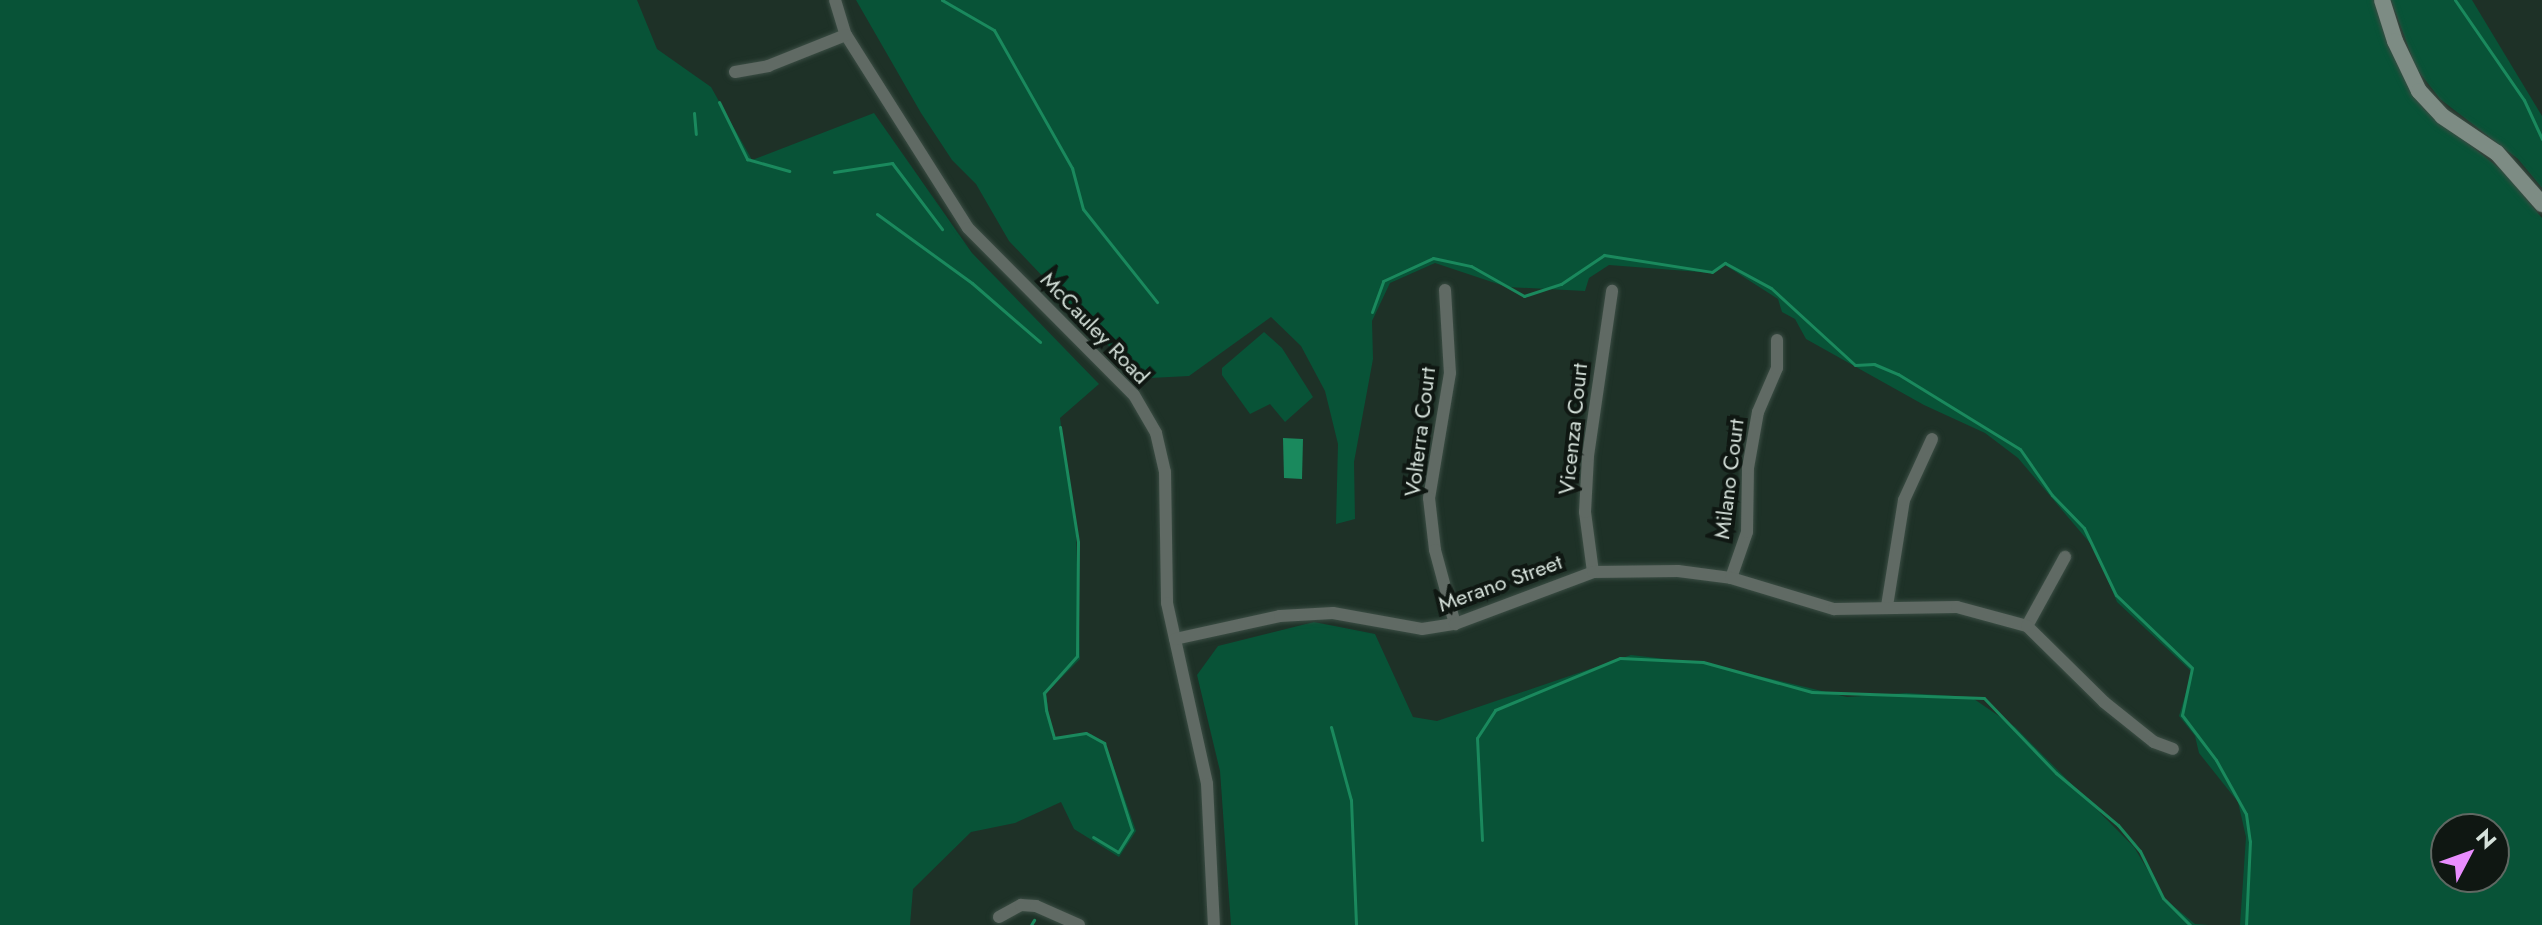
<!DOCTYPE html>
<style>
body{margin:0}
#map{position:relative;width:2542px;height:925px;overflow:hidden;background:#1e3127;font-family:Jost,sans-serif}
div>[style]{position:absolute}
.green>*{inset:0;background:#085337}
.water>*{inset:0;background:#1a895d}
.stream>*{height:3px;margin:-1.5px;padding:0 1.5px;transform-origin:1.5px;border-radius:1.5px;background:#1a895d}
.roads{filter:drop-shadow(0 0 2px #3b4d44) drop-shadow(0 0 2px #3b4d44)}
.street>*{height:12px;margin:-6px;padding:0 6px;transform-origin:6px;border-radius:6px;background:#606a64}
.secondary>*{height:16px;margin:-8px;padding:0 8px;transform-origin:8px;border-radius:8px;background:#7d8c84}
span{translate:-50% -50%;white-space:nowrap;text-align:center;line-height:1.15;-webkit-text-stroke:8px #0f1712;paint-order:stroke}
.street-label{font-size:22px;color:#d6e2db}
.north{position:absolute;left:2430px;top:813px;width:80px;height:80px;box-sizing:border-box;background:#0f1712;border:2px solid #5f6862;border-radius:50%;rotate:49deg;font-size:22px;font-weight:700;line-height:32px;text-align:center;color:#d6e2db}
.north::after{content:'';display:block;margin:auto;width:28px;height:36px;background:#e98dfe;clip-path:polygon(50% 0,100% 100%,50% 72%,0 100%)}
</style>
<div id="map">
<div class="green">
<div style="clip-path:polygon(0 0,637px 0,657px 49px,711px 87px,752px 160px,874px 113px,972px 253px,1099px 384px,1060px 418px,1076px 533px,1080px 659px,1046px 693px,1052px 737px,1091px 734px,1107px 748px,1136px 831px,1119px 857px,1074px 829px,1061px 802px,1015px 823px,971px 832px,913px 889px,910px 925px,0 925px)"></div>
<div style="clip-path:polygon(evenodd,856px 0,2376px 0,2410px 89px,2424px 109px,2503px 171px,2542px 218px,2542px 925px,2240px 925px,2246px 837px,2238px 802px,2199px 753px,2195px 736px,2179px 716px,2192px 672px,2117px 602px,2095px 549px,2018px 458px,1985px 433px,1924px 405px,1806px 339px,1795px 319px,1782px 312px,1778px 299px,1725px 265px,1713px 273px,1609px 265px,1589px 278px,1585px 291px,1507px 287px,1435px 263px,1390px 283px,1372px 321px,1373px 359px,1354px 462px,1355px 519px,1336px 524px,1338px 444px,1325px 391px,1301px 346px,1271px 317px,1189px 376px,1150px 378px,1125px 363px,1009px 241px,976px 184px,952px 160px,921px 113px,856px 0,2446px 829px,2494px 829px,2494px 877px,2446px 877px,2446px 829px)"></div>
<div style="clip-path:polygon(2391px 0,2472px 0,2542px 116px,2542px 188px,2518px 159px,2440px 99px,2416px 68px)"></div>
<div style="clip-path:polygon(1264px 332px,1282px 348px,1313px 397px,1285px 422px,1270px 404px,1250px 414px,1222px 375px,1222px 368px)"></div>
<div style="clip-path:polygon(1314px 622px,1375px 634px,1413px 717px,1437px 721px,1631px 655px,1709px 664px,1847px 697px,1906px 693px,1971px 697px,2015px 727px,2134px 847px,2165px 899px,2195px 924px,2209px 925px,1231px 925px,1220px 771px,1197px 675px,1218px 646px)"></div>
</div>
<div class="water">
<div style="clip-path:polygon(1283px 438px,1303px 439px,1302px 479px,1284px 478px)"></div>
</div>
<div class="stream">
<div style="left:942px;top:0;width:60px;rotate:30deg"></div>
<div style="left:994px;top:30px;width:159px;rotate:60.5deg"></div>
<div style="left:1072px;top:168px;width:42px;rotate:75deg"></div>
<div style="left:1083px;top:209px;width:119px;rotate:51.5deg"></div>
<div style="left:2455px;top:0;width:121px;rotate:55.4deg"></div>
<div style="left:2524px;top:100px;width:43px;rotate:65.2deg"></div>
<div style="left:719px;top:102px;width:64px;rotate:63.8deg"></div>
<div style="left:747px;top:159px;width:44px;rotate:15.9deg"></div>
<div style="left:694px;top:113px;width:21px;rotate:85deg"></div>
<div style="left:834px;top:172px;width:59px;rotate:-8.8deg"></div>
<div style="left:892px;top:163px;width:83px;rotate:52.9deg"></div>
<div style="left:877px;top:214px;width:117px;rotate:36deg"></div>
<div style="left:972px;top:283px;width:90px;rotate:40.9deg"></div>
<div style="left:1372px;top:312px;width:33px;rotate:-70deg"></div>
<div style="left:1383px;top:281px;width:55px;rotate:-24.7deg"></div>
<div style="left:1433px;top:258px;width:39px;rotate:12deg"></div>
<div style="left:1471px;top:266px;width:61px;rotate:29.5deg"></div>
<div style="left:1524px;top:296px;width:39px;rotate:-18deg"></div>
<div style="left:1561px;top:284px;width:52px;rotate:-34deg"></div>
<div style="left:1604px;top:255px;width:109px;rotate:8.9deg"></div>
<div style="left:1712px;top:272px;width:16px;rotate:-35deg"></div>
<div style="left:1725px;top:263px;width:52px;rotate:28.5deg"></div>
<div style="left:1771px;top:288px;width:114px;rotate:42.5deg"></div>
<div style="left:1855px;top:365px;width:19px;rotate:-3deg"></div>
<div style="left:1874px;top:364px;width:26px;rotate:23deg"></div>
<div style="left:1898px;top:374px;width:143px;rotate:31.6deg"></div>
<div style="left:2020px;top:449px;width:56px;rotate:55.2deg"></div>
<div style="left:2052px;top:495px;width:46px;rotate:45.9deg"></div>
<div style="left:2084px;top:528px;width:74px;rotate:64.5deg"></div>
<div style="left:2116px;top:595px;width:105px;rotate:43.8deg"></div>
<div style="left:2192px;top:668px;width:48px;rotate:102deg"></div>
<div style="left:2182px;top:715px;width:56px;rotate:52.9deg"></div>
<div style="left:2216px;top:760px;width:62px;rotate:60.9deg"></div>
<div style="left:2246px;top:814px;width:27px;rotate:82deg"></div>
<div style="left:2250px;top:841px;width:84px;rotate:92.7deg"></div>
<div style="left:1060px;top:427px;width:116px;rotate:81.1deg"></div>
<div style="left:1078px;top:542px;width:114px;rotate:90.5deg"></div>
<div style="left:1077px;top:656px;width:50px;rotate:131.7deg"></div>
<div style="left:1044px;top:693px;width:17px;rotate:83deg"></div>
<div style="left:1046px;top:710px;width:29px;rotate:74deg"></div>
<div style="left:1054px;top:738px;width:32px;rotate:-9deg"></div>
<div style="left:1086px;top:733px;width:21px;rotate:29deg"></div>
<div style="left:1104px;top:743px;width:91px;rotate:72.2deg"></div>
<div style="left:1132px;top:830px;width:26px;rotate:122deg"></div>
<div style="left:1118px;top:852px;width:29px;rotate:-149deg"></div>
<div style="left:1331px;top:727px;width:76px;rotate:74.7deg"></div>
<div style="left:1351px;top:800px;width:125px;rotate:87.7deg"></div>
<div style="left:1482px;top:840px;width:102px;rotate:-92.8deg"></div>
<div style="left:1477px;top:738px;width:33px;rotate:-57deg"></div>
<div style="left:1495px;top:710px;width:135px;rotate:-22.6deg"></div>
<div style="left:1620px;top:658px;width:83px;rotate:2.8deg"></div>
<div style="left:1703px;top:662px;width:113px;rotate:15.4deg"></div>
<div style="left:1812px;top:692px;width:172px;rotate:2deg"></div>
<div style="left:1984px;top:698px;width:104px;rotate:46.2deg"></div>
<div style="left:2056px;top:773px;width:81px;rotate:40deg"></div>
<div style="left:2118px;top:825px;width:34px;rotate:50deg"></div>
<div style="left:2140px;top:851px;width:52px;rotate:63.9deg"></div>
<div style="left:2163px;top:898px;width:38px;rotate:45deg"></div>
<div style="left:1031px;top:925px;width:6px;rotate:-59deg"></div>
</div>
<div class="roads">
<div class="street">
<div style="left:835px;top:0;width:37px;rotate:73deg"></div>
<div style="left:846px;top:35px;width:228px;rotate:57.7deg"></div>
<div style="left:968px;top:228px;width:235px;rotate:45.2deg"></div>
<div style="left:1134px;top:395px;width:44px;rotate:59.9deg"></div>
<div style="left:1156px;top:433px;width:40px;rotate:77deg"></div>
<div style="left:1165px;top:472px;width:131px;rotate:89.1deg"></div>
<div style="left:1167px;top:603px;width:185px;rotate:77.5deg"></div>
<div style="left:1207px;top:784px;width:141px;rotate:87.2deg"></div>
<div style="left:735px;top:72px;width:34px;rotate:-10deg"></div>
<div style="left:768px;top:66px;width:84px;rotate:-21.7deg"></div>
<div style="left:1445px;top:290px;width:83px;rotate:86.6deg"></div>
<div style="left:1450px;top:373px;width:127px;rotate:99.5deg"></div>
<div style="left:1429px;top:498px;width:52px;rotate:83.4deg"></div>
<div style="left:1435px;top:550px;width:77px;rotate:74.9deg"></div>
<div style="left:1593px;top:572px;width:61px;rotate:-97.6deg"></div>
<div style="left:1585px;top:512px;width:56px;rotate:-86.9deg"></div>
<div style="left:1588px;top:456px;width:167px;rotate:-81.7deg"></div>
<div style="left:1731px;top:578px;width:49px;rotate:-70.8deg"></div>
<div style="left:1747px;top:532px;width:64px;rotate:-89.1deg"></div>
<div style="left:1748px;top:468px;width:57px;rotate:-79.9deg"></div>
<div style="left:1758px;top:412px;width:48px;rotate:-66.6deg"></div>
<div style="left:1777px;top:368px;width:28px;rotate:-90deg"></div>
<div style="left:1887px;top:606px;width:107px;rotate:-80.9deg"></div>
<div style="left:1904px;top:500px;width:67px;rotate:-65.3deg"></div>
<div style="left:2027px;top:626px;width:79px;rotate:-61.2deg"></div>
<div style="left:1175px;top:639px;width:107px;rotate:-12.4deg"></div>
<div style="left:1280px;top:616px;width:53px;rotate:-3.2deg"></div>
<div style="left:1333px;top:613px;width:90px;rotate:10.2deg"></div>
<div style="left:1422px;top:629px;width:33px;rotate:-9deg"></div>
<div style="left:1455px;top:624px;width:147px;rotate:-20.6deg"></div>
<div style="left:1593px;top:572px;width:85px;rotate:-0.7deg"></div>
<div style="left:1678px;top:571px;width:53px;rotate:7.5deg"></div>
<div style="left:1731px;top:578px;width:108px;rotate:16.8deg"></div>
<div style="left:1834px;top:609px;width:123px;rotate:-0.9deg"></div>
<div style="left:1957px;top:607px;width:73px;rotate:15.2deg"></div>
<div style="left:2027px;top:626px;width:108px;rotate:44.6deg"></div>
<div style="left:2104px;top:702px;width:64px;rotate:38.7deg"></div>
<div style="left:2154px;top:742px;width:20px;rotate:20deg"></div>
<div style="left:999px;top:917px;width:25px;rotate:-29deg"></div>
<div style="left:1021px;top:905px;width:15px;rotate:4deg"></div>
<div style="left:1036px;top:906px;width:47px;rotate:23.8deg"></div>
</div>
<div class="secondary">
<div style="left:2382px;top:0;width:43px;rotate:72.4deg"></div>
<div style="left:2395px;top:41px;width:55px;rotate:64.4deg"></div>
<div style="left:2419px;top:91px;width:34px;rotate:47deg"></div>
<div style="left:2442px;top:116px;width:66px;rotate:33.9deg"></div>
<div style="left:2497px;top:153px;width:68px;rotate:48.6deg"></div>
</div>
</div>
<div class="street-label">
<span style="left:1095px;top:328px;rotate:46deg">McCauley Road</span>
<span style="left:1573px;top:429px;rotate:-84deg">Vicenza Court</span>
<span style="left:1420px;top:432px;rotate:-83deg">Volterra Court</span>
<span style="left:1729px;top:479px;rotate:-83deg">Milano Court</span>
<span style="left:1500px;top:583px;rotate:-20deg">Merano Street</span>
</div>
<div class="north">N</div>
</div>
